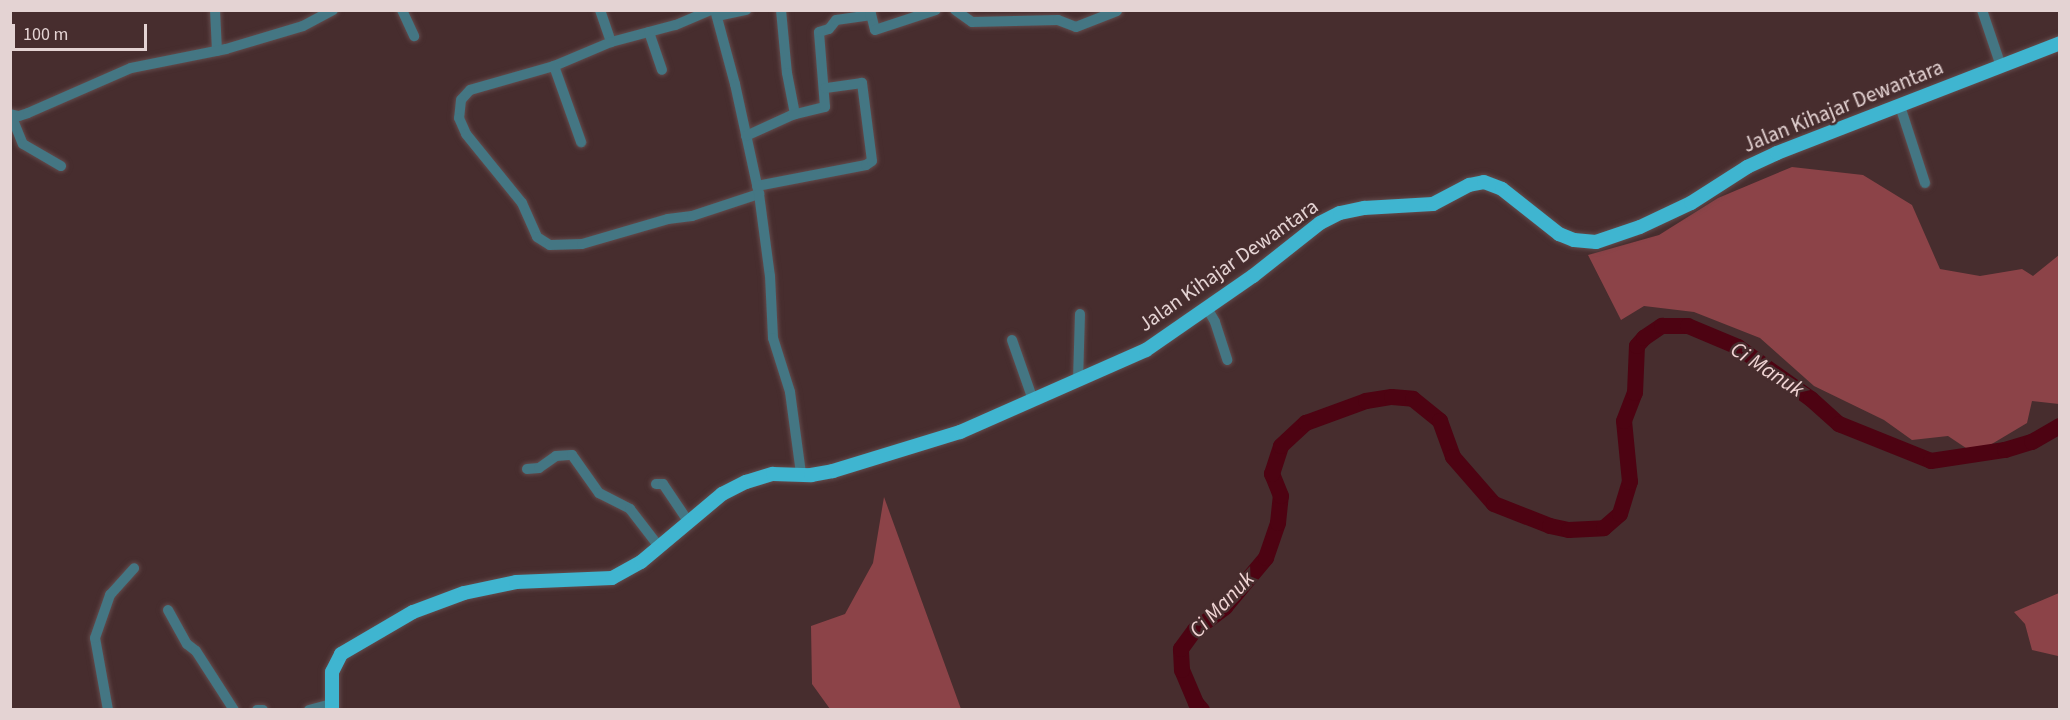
<!DOCTYPE html>
<style>
body{margin:0}
#map{position:relative;width:2070px;height:720px;overflow:hidden;background:#472d2e;font-family:"Source Sans 3",sans-serif}
div>[style]{position:absolute}
.green>*{inset:0;background:#8c4348}
.river>*{height:16px;margin:-8px;padding:0 8px;transform-origin:8px;border-radius:8px;background:#4d0312}
.roads{filter:drop-shadow(0 0 2px #634b4c) drop-shadow(0 0 2px #634b4c)}
.minor>*{height:10px;margin:-5px;padding:0 5px;transform-origin:5px;border-radius:5px;background:#447683}
.major>*{height:14px;margin:-7px;padding:0 7px;transform-origin:7px;border-radius:7px;background:#3fb5d0}
span{translate:-50% -50%;white-space:nowrap;text-align:center;line-height:1.15;-webkit-text-stroke:5px #472d2e;paint-order:stroke}
.street-label{font-size:21px;color:#e4d3d3}
.water-label{font-size:22px;color:#f0d4d4;font-style:italic}
.frame{position:absolute;inset:0;border:12px solid #e4d3d3;pointer-events:none}
.scale{position:absolute;left:12px;top:24px;width:135px;height:27px;box-sizing:border-box;border:3px solid #e4d3d3;border-top:0;padding-left:8px;font-size:18px;line-height:21px;white-space:nowrap;color:#e4d3d3;-webkit-text-stroke:4px #472d2e;paint-order:stroke}
</style>
<div id="map">
<div class="green">
<div style="clip-path:polygon(1792px 167px,1863px 175px,1912px 205px,1940px 269px,1980px 276px,2022px 269px,2033px 276px,2059px 255px,2059px 404px,2032px 401px,2027px 423px,1975px 454px,1948px 436px,1912px 440px,1884px 420px,1814px 386px,1760px 338px,1694px 312px,1644px 306px,1621px 320px,1588px 255px,1659px 235px,1718px 198px)"></div>
<div style="clip-path:polygon(884px 497px,961px 709px,830px 709px,812px 684px,811px 626px,845px 614px,873px 563px)"></div>
<div style="clip-path:polygon(2059px 593px,2059px 659px,2058px 656px,2032px 650px,2025px 624px,2014px 612px)"></div>
</div>
<div class="river">
<div style="left:1202px;top:710px;width:9px;rotate:-131deg"></div>
<div style="left:1196px;top:703px;width:36px;rotate:-113deg"></div>
<div style="left:1182px;top:670px;width:21px;rotate:-93deg"></div>
<div style="left:1181px;top:649px;width:24px;rotate:-54deg"></div>
<div style="left:1195px;top:630px;width:38px;rotate:-37deg"></div>
<div style="left:1225px;top:607px;width:64px;rotate:-50.1deg"></div>
<div style="left:1266px;top:558px;width:37px;rotate:-71deg"></div>
<div style="left:1278px;top:523px;width:27px;rotate:-84deg"></div>
<div style="left:1281px;top:496px;width:24px;rotate:-112deg"></div>
<div style="left:1272px;top:474px;width:29px;rotate:-72deg"></div>
<div style="left:1281px;top:446px;width:34px;rotate:-43deg"></div>
<div style="left:1306px;top:423px;width:64px;rotate:-20.1deg"></div>
<div style="left:1366px;top:401px;width:26px;rotate:-9deg"></div>
<div style="left:1392px;top:397px;width:21px;rotate:5deg"></div>
<div style="left:1413px;top:399px;width:35px;rotate:39deg"></div>
<div style="left:1440px;top:421px;width:38px;rotate:70deg"></div>
<div style="left:1453px;top:457px;width:62px;rotate:48.9deg"></div>
<div style="left:1494px;top:504px;width:60px;rotate:21.4deg"></div>
<div style="left:1550px;top:526px;width:19px;rotate:12deg"></div>
<div style="left:1569px;top:530px;width:35px;rotate:-3deg"></div>
<div style="left:1604px;top:528px;width:21px;rotate:-41deg"></div>
<div style="left:1620px;top:514px;width:34px;rotate:-73deg"></div>
<div style="left:1630px;top:482px;width:61px;rotate:-95.6deg"></div>
<div style="left:1624px;top:421px;width:30px;rotate:-69deg"></div>
<div style="left:1635px;top:393px;width:47px;rotate:-87.6deg"></div>
<div style="left:1637px;top:346px;width:11px;rotate:-49deg"></div>
<div style="left:1644px;top:338px;width:22px;rotate:-34deg"></div>
<div style="left:1662px;top:326px;width:26px"></div>
<div style="left:1688px;top:326px;width:54px;rotate:22.8deg"></div>
<div style="left:1738px;top:347px;width:90px;rotate:35.5deg"></div>
<div style="left:1811px;top:399px;width:38px;rotate:42deg"></div>
<div style="left:1839px;top:424px;width:99px;rotate:21.9deg"></div>
<div style="left:1931px;top:461px;width:75px;rotate:-8.5deg"></div>
<div style="left:2005px;top:450px;width:28px;rotate:-17deg"></div>
<div style="left:2032px;top:442px;width:32px;rotate:-30deg"></div>
</div>
<div class="roads">
<div class="minor">
<div style="left:215px;top:10px;width:41px;rotate:87.2deg"></div>
<div style="left:402px;top:10px;width:29px;rotate:65deg"></div>
<div style="left:600px;top:10px;width:34px;rotate:71deg"></div>
<div style="left:711px;top:10px;width:39px;rotate:157deg"></div>
<div style="left:675px;top:25px;width:66px;rotate:165.1deg"></div>
<div style="left:611px;top:42px;width:62px;rotate:157.2deg"></div>
<div style="left:554px;top:66px;width:87px;rotate:164.1deg"></div>
<div style="left:470px;top:90px;width:13px;rotate:132deg"></div>
<div style="left:461px;top:100px;width:18px;rotate:96deg"></div>
<div style="left:459px;top:118px;width:17px;rotate:66deg"></div>
<div style="left:466px;top:134px;width:89px;rotate:50.9deg"></div>
<div style="left:522px;top:203px;width:37px;rotate:66deg"></div>
<div style="left:537px;top:237px;width:15px;rotate:32deg"></div>
<div style="left:550px;top:245px;width:32px;rotate:-2deg"></div>
<div style="left:582px;top:244px;width:90px;rotate:-16.2deg"></div>
<div style="left:668px;top:219px;width:24px;rotate:-7deg"></div>
<div style="left:692px;top:216px;width:71px;rotate:-18.2deg"></div>
<div style="left:715px;top:10px;width:77px;rotate:74.9deg"></div>
<div style="left:735px;top:84px;width:113px;rotate:77.7deg"></div>
<div style="left:759px;top:194px;width:83px;rotate:82.4deg"></div>
<div style="left:770px;top:276px;width:62px;rotate:87.2deg"></div>
<div style="left:773px;top:338px;width:57px;rotate:72.5deg"></div>
<div style="left:790px;top:392px;width:82px;rotate:82.3deg"></div>
<div style="left:781px;top:10px;width:63px;rotate:84.6deg"></div>
<div style="left:787px;top:73px;width:42px;rotate:79deg"></div>
<div style="left:955px;top:10px;width:21px;rotate:35deg"></div>
<div style="left:972px;top:22px;width:86px;rotate:-1.3deg"></div>
<div style="left:1058px;top:20px;width:19px;rotate:21deg"></div>
<div style="left:1076px;top:27px;width:44px;rotate:-21.3deg"></div>
<div style="left:1982px;top:10px;width:59px;rotate:71.3deg"></div>
<div style="left:871px;top:14px;width:16px;rotate:76deg"></div>
<div style="left:875px;top:30px;width:64px;rotate:-18.2deg"></div>
<div style="left:717px;top:16px;width:30px;rotate:-12deg"></div>
<div style="left:649px;top:32px;width:40px;rotate:71.1deg"></div>
<div style="left:554px;top:66px;width:81px;rotate:70.4deg"></div>
<div style="left:1900px;top:106px;width:81px;rotate:72deg"></div>
<div style="left:10px;top:114px;width:9px;rotate:13deg"></div>
<div style="left:19px;top:116px;width:9px;rotate:-18deg"></div>
<div style="left:28px;top:113px;width:112px;rotate:-23.6deg"></div>
<div style="left:131px;top:68px;width:97px;rotate:-11.3deg"></div>
<div style="left:226px;top:49px;width:80px;rotate:-16.6deg"></div>
<div style="left:303px;top:26px;width:34px;rotate:-28deg"></div>
<div style="left:11px;top:115px;width:31px;rotate:68deg"></div>
<div style="left:23px;top:144px;width:44px;rotate:30.1deg"></div>
<div style="left:746px;top:136px;width:51px;rotate:-24.5deg"></div>
<div style="left:792px;top:115px;width:34px;rotate:-14deg"></div>
<div style="left:825px;top:107px;width:75px;rotate:-94.6deg"></div>
<div style="left:819px;top:32px;width:10px;rotate:-17deg"></div>
<div style="left:829px;top:29px;width:11px;rotate:-52deg"></div>
<div style="left:836px;top:20px;width:34px;rotate:-8deg"></div>
<div style="left:870px;top:15px;width:5px;rotate:-79deg"></div>
<div style="left:757px;top:186px;width:111px;rotate:-10.9deg"></div>
<div style="left:866px;top:165px;width:7px;rotate:-34deg"></div>
<div style="left:872px;top:161px;width:79px;rotate:-97.3deg"></div>
<div style="left:862px;top:83px;width:37px;rotate:172deg"></div>
<div style="left:1207px;top:308px;width:16px;rotate:60deg"></div>
<div style="left:1215px;top:322px;width:40px;rotate:72deg"></div>
<div style="left:1012px;top:340px;width:64px;rotate:70.7deg"></div>
<div style="left:1078px;top:381px;width:67px;rotate:-88.3deg"></div>
<div style="left:527px;top:469px;width:12px;rotate:-5deg"></div>
<div style="left:539px;top:468px;width:21px;rotate:-35deg"></div>
<div style="left:556px;top:456px;width:16px;rotate:-4deg"></div>
<div style="left:572px;top:455px;width:47px;rotate:54.6deg"></div>
<div style="left:599px;top:493px;width:35px;rotate:27deg"></div>
<div style="left:630px;top:509px;width:49px;rotate:52.4deg"></div>
<div style="left:656px;top:484px;width:7px"></div>
<div style="left:663px;top:484px;width:45px;rotate:56deg"></div>
<div style="left:168px;top:610px;width:39px;rotate:61deg"></div>
<div style="left:187px;top:644px;width:11px;rotate:38deg"></div>
<div style="left:196px;top:651px;width:70px;rotate:57.2deg"></div>
<div style="left:108px;top:710px;width:73px;rotate:-100.2deg"></div>
<div style="left:95px;top:638px;width:46px;rotate:-70.8deg"></div>
<div style="left:110px;top:595px;width:36px;rotate:-48deg"></div>
<div style="left:257px;top:710px;width:6px"></div>
<div style="left:309px;top:710px;width:24px;rotate:-15deg"></div>
</div>
<div class="major">
<div style="left:332px;top:710px;width:38px;rotate:-90deg"></div>
<div style="left:332px;top:672px;width:20px;rotate:-63deg"></div>
<div style="left:341px;top:654px;width:83px;rotate:-30.3deg"></div>
<div style="left:413px;top:612px;width:54px;rotate:-20.4deg"></div>
<div style="left:464px;top:593px;width:53px;rotate:-11.9deg"></div>
<div style="left:516px;top:582px;width:96px;rotate:-2.4deg"></div>
<div style="left:612px;top:578px;width:33px;rotate:-29deg"></div>
<div style="left:641px;top:562px;width:106px;rotate:-40deg"></div>
<div style="left:722px;top:494px;width:27px;rotate:-27deg"></div>
<div style="left:746px;top:482px;width:28px;rotate:-17deg"></div>
<div style="left:773px;top:474px;width:38px;rotate:2deg"></div>
<div style="left:811px;top:475px;width:22px;rotate:-10deg"></div>
<div style="left:833px;top:471px;width:133px;rotate:-17.1deg"></div>
<div style="left:960px;top:432px;width:203px;rotate:-23.8deg"></div>
<div style="left:1146px;top:350px;width:130px;rotate:-34.7deg"></div>
<div style="left:1253px;top:276px;width:85px;rotate:-38.3deg"></div>
<div style="left:1320px;top:223px;width:22px;rotate:-27deg"></div>
<div style="left:1340px;top:213px;width:25px;rotate:-12deg"></div>
<div style="left:1364px;top:208px;width:69px;rotate:-3.3deg"></div>
<div style="left:1433px;top:204px;width:41px;rotate:-27.8deg"></div>
<div style="left:1469px;top:185px;width:15px;rotate:-11deg"></div>
<div style="left:1484px;top:182px;width:19px;rotate:21deg"></div>
<div style="left:1502px;top:189px;width:73px;rotate:38.3deg"></div>
<div style="left:1559px;top:234px;width:16px;rotate:22deg"></div>
<div style="left:1574px;top:240px;width:22px;rotate:5deg"></div>
<div style="left:1596px;top:242px;width:46px;rotate:-18.8deg"></div>
<div style="left:1640px;top:227px;width:56px;rotate:-25.2deg"></div>
<div style="left:1691px;top:203px;width:67px;rotate:-32.7deg"></div>
<div style="left:1747px;top:167px;width:33px;rotate:-25deg"></div>
<div style="left:1777px;top:153px;width:304px;rotate:-21.2deg"></div>
</div>
</div>
<div class="street-label">
<span style="left:1843px;top:106px;rotate:-22deg">Jalan Kihajar Dewantara</span>
<span style="left:1228px;top:265px;rotate:-35deg">Jalan Kihajar Dewantara</span>
</div>
<div class="water-label">
<span style="left:1767px;top:370px;rotate:33deg">Ci Manuk</span>
<span style="left:1222px;top:605px;rotate:-46deg">Ci Manuk</span>
</div>
<div class="frame"></div>
<div class="scale">100 m</div>
</div>
